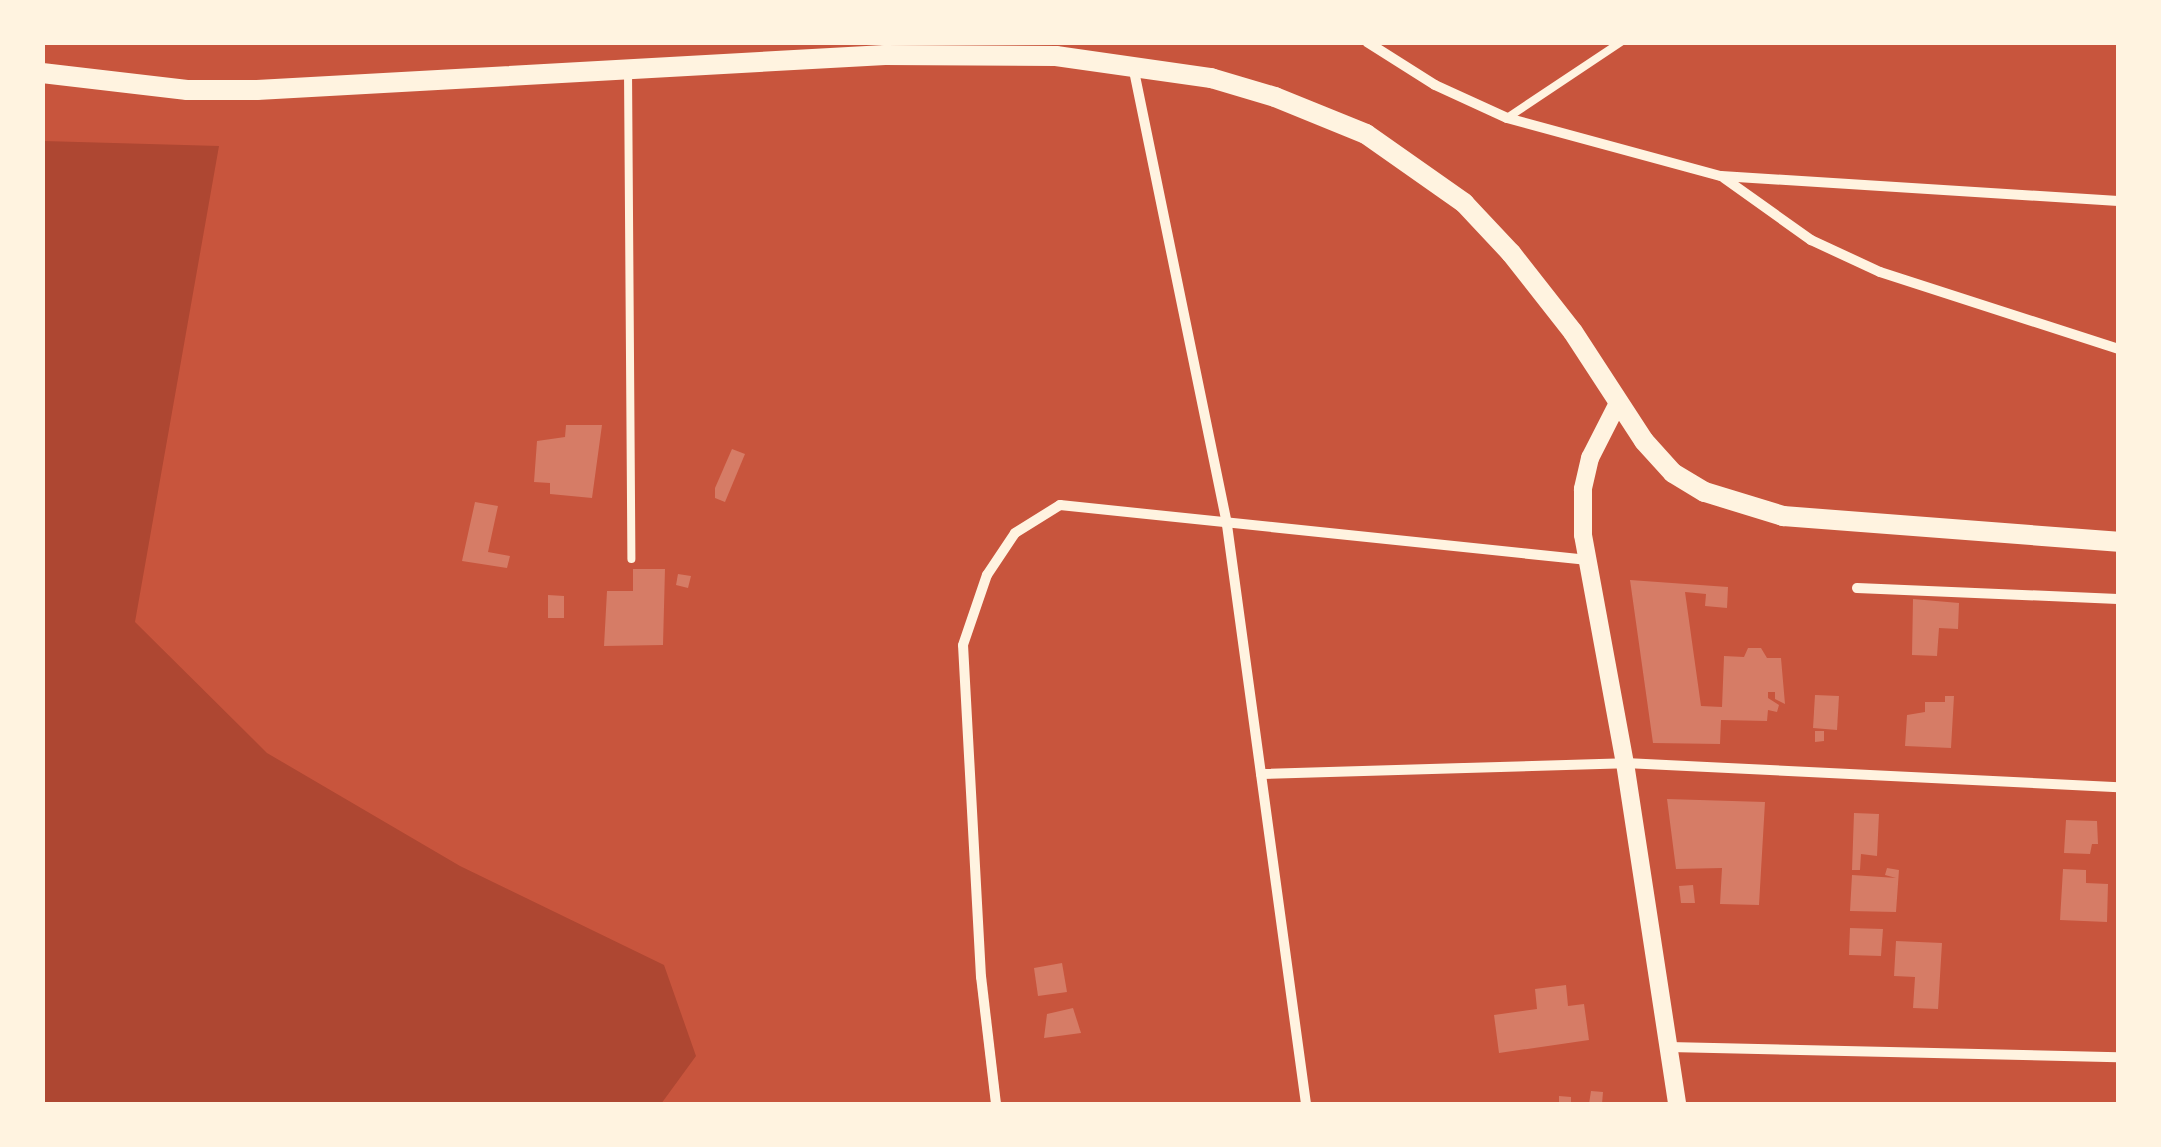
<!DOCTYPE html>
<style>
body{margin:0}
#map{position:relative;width:2161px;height:1147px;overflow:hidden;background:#c8553d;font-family:"Open Sans",sans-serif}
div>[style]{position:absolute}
.green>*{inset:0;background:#ae4732}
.building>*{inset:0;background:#d67c66}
.service>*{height:8px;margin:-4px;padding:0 4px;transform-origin:4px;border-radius:4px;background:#fff3e0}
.minor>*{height:10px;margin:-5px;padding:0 5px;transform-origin:5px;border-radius:5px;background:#fff3e0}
.tertiary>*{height:18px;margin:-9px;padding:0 9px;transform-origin:9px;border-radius:9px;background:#fff3e0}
.secondary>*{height:20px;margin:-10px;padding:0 10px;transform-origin:10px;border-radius:10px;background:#fff3e0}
span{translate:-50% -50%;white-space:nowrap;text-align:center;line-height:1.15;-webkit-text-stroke:8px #fff3e0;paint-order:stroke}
.frame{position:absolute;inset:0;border:45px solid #fff3e0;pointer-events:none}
</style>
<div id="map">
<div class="green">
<div style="clip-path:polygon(43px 141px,219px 146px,135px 622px,267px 753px,460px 866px,664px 965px,696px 1056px,661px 1104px,43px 1104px)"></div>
</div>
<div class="building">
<div style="clip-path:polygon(566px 425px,602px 425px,592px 498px,550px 494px,550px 483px,534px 482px,537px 441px,565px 437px)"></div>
<div style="clip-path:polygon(732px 449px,745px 454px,725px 502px,715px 498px,715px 488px)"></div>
<div style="clip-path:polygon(475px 502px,498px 506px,488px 552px,510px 556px,507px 568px,462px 561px)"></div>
<div style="clip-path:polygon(633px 569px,665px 569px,663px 645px,604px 646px,607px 591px,633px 591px)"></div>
<div style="clip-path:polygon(678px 574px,691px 576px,688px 588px,676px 585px)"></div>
<div style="clip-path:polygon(1630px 580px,1728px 587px,1727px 608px,1705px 606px,1706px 594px,1685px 592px,1701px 706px,1722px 707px,1724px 656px,1744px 657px,1748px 648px,1761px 648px,1767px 658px,1781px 658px,1785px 704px,1775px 699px,1775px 692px,1768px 692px,1768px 698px,1779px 705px,1777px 712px,1768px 710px,1767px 721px,1721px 720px,1720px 744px,1653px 743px)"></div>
<div style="clip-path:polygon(548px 595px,564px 596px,564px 618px,548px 618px)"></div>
<div style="clip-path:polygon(1913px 599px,1959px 603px,1958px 629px,1939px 628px,1937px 656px,1912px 655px)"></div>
<div style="clip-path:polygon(1815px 695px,1839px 696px,1837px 730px,1813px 728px)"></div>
<div style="clip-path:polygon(1945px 696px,1954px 696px,1951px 748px,1905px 746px,1907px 715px,1925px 712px,1925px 702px,1945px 702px)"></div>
<div style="clip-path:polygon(1815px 731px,1824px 731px,1824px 741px,1815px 742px)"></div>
<div style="clip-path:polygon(1667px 799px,1765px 802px,1759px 905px,1720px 904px,1722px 868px,1676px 869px)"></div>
<div style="clip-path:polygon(1854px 813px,1879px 814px,1877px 856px,1861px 854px,1860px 870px,1852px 870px)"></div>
<div style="clip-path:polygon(2066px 820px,2097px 821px,2098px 844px,2092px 844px,2090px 854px,2064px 853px)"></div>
<div style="clip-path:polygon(1887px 868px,1899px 870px,1896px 912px,1850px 911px,1852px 875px,1896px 878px,1885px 875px)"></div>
<div style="clip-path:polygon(2063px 869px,2086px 870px,2086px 883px,2108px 884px,2107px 922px,2060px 920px)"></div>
<div style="clip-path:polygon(1693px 885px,1695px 903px,1681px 903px,1679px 886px)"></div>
<div style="clip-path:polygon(1850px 928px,1883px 929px,1881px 956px,1849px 955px)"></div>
<div style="clip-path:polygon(1896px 941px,1942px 943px,1938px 1009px,1913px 1008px,1915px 977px,1894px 976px)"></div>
<div style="clip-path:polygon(1062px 963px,1067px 992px,1038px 996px,1034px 968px)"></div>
<div style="clip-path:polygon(1566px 985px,1568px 1006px,1584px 1004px,1589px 1040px,1499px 1053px,1494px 1015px,1537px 1009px,1535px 989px)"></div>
<div style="clip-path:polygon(1073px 1008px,1081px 1033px,1044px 1038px,1047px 1014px)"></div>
<div style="clip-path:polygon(1591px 1091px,1603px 1092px,1602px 1104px,1589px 1104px)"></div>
<div style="clip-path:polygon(1559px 1096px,1571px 1097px,1571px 1104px,1559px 1104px)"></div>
</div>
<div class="service">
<div style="left:628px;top:70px;width:489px;rotate:89.6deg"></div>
<div style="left:1507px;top:118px;width:137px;rotate:-33.7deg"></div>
</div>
<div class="minor">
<div style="left:1367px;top:42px;width:80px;rotate:32.3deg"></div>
<div style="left:1435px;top:85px;width:79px;rotate:24.6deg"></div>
<div style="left:1507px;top:118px;width:222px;rotate:15.2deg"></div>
<div style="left:1721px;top:176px;width:398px;rotate:3.6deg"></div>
<div style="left:1133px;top:66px;width:469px;rotate:78.4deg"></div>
<div style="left:1227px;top:525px;width:584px;rotate:82.23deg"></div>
<div style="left:1724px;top:178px;width:107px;rotate:35.5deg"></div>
<div style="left:1811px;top:240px;width:76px;rotate:24.9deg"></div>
<div style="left:1880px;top:272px;width:250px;rotate:17.9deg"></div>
<div style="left:1857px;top:588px;width:261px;rotate:2.4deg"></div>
<div style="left:1261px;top:774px;width:364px;rotate:-1.7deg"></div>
<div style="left:1625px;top:763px;width:494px;rotate:2.8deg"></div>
<div style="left:1669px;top:1047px;width:449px;rotate:1.3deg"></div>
<div style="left:996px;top:1104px;width:128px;rotate:-96.7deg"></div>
<div style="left:981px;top:977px;width:332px;rotate:-93.1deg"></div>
<div style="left:963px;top:645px;width:74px;rotate:-71.1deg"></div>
<div style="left:987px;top:575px;width:50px;rotate:-56.3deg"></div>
<div style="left:1015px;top:533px;width:53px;rotate:-31.9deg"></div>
<div style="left:1060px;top:505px;width:531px;rotate:5.95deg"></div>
</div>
<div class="tertiary">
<div style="left:1617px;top:405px;width:59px;rotate:117deg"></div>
<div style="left:1590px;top:458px;width:32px;rotate:103deg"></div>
<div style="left:1583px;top:489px;width:46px;rotate:90deg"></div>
<div style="left:1583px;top:535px;width:232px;rotate:79.6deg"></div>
<div style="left:1625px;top:763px;width:345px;rotate:81.3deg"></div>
</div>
<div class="secondary">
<div style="left:42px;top:73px;width:146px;rotate:6.7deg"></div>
<div style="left:187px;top:90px;width:70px"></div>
<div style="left:257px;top:90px;width:629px;rotate:-3.19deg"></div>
<div style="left:885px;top:55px;width:171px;rotate:0.3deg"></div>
<div style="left:1056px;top:56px;width:157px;rotate:8.1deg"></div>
<div style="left:1211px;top:78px;width:67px;rotate:16.5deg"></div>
<div style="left:1275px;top:97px;width:98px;rotate:22.1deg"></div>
<div style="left:1366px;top:134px;width:120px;rotate:35.1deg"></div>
<div style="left:1464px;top:203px;width:69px;rotate:46.8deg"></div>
<div style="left:1511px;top:253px;width:100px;rotate:51.9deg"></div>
<div style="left:1573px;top:332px;width:130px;rotate:56.9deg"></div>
<div style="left:1644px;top:441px;width:43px;rotate:47.8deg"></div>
<div style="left:1673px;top:473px;width:37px;rotate:31deg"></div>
<div style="left:1705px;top:492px;width:82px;rotate:17.1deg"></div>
<div style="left:1783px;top:516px;width:336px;rotate:4.4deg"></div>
</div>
<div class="frame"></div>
</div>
